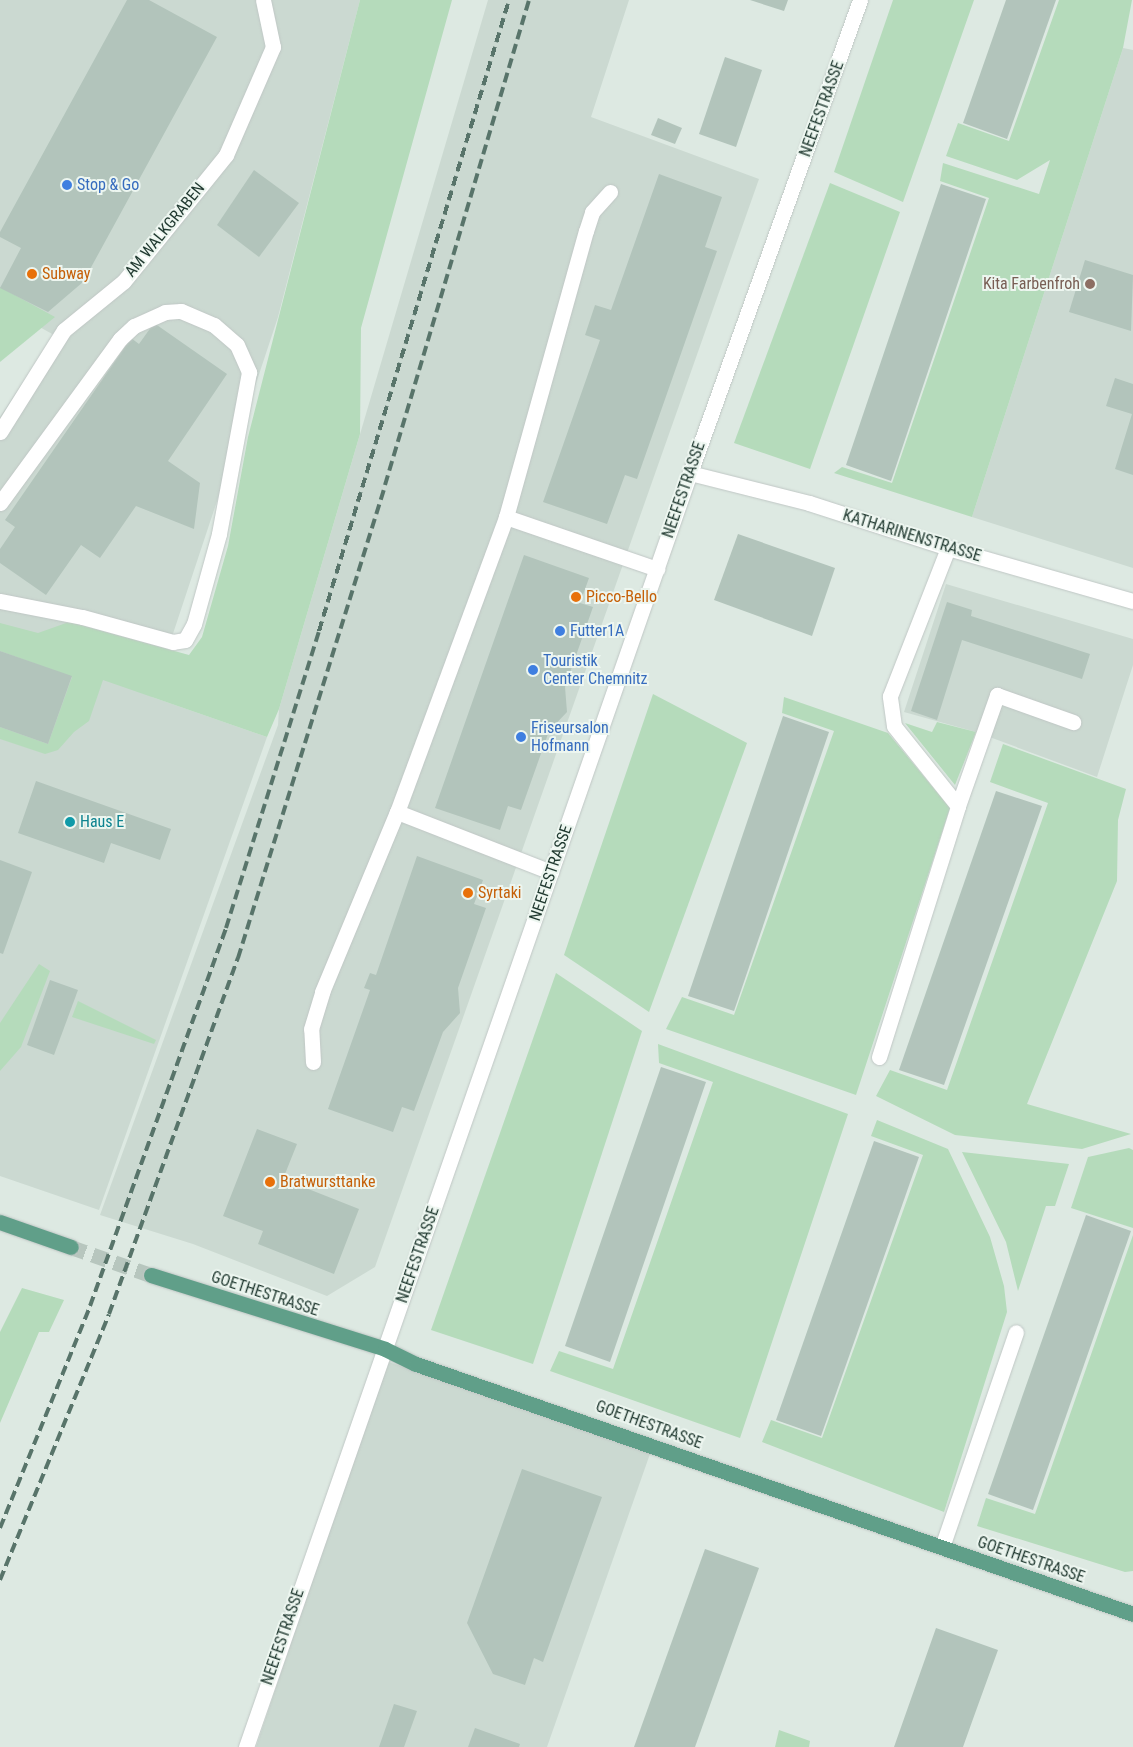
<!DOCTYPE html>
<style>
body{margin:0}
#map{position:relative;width:1133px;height:1747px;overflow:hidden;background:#dde9e2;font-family:"Roboto Condensed",sans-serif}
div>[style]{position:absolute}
.built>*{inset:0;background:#cbd9d1}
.green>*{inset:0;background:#b5dbbb}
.building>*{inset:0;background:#b2c4bb}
.major-tunnel>*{height:15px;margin-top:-7.5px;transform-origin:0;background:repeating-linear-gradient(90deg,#b7c6be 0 15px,transparent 0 23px)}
.roads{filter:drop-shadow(0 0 1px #c0c7c5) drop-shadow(0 0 1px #c0c7c5)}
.minor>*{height:15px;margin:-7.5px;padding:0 7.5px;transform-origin:7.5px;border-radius:7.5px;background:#fff}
.major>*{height:15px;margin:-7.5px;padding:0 7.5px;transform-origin:7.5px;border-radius:7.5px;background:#609f89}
.rail>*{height:4px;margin-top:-2px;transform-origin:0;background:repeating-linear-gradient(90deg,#58746a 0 10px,transparent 0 15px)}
.dots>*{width:14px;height:14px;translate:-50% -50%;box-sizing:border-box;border:2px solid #edf6f0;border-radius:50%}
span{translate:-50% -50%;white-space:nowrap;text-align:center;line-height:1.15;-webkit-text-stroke:4px #edf6f0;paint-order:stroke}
.street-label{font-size:16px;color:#1f382f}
.shop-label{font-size:16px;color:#366cbe}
.left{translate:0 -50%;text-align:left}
.food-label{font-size:16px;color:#c56008}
.education-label{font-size:16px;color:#785e54}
.right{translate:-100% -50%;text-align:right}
.culture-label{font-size:16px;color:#0d838f}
</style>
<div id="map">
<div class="built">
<div style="clip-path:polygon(0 0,360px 0,278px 317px,152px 697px,267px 737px,99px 1210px,0 1176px,0 417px,54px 335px,0 305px)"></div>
<div style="clip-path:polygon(488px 0,629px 0,591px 117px,759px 179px,375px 1267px,327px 1296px,193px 1244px,100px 1215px,278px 725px,279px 709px)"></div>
<div style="clip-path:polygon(1123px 48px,1133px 50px,1133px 568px,972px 517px)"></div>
<div style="clip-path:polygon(946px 584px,1133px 639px,1133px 665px,1097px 777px,976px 732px,904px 712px)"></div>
<div style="clip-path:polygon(386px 1361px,651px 1451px,547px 1747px,256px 1747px)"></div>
</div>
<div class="green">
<div style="clip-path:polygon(360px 0,452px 0,361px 328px,360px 434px,279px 709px,267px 737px,103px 680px,89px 721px,74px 732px,58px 750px,45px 754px,0 739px,0 727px,48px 744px,72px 677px,0 651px,0 623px,38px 633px,69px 622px,189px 655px,202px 637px,228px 546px,248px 437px)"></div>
<div style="clip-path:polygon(893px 0,974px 0,903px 202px,834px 172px)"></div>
<div style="clip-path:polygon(1059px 0,1132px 0,1123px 48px,972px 517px,834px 473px,842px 467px,892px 483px,989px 198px,940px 181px,943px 163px,1039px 194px,1050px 160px,1017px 180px,946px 156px,958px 123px,1009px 141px)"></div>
<div style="clip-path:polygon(830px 183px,900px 212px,810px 469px,734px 443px)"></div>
<div style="clip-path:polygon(0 287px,55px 317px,0 362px)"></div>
<div style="clip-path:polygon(653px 694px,747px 743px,649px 1012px,564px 955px)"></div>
<div style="clip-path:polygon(784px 697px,888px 733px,950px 808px,856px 1095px,666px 1029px,682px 997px,734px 1015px,834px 731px,782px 713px)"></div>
<div style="clip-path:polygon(937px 722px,976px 732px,955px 785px,905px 723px,932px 732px)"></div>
<div style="clip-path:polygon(1003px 744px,1126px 789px,1118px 820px,1117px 881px,1027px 1104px,1131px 1134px,1082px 1149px,955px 1135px,876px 1096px,890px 1070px,947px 1090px,1048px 803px,990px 782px)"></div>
<div style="clip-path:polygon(39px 964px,50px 971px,21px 1047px,0 1071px,0 1023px)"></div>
<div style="clip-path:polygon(556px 973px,642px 1031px,533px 1364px,431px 1330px)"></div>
<div style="clip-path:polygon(78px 1001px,156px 1040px,154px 1044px,72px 1017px)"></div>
<div style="clip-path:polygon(658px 1044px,848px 1114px,740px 1438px,550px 1371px,559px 1351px,613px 1369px,713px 1082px,659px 1063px)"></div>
<div style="clip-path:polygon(877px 1120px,948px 1149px,990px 1237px,1004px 1286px,1007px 1312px,944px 1512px,762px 1442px,771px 1420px,822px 1438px,923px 1155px,871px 1136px)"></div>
<div style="clip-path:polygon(1129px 1148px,1133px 1150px,1133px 1228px,1071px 1208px,1088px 1157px)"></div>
<div style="clip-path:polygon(962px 1152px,1069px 1164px,1055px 1206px,1046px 1206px,1018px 1291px,1006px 1242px)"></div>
<div style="clip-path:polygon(1133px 1235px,1133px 1571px,1125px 1572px,977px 1526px,986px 1498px,1035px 1514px)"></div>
<div style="clip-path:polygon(22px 1288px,64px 1300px,49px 1332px,39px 1332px,0 1423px,0 1332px)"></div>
<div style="clip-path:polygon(779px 1730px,810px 1741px,809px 1747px,775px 1747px)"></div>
</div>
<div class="building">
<div style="clip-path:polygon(127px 0,149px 0,217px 37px,83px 282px,48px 312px,0 288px,21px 248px,0 237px,0 232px)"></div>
<div style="clip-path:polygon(750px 0,788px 0,784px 11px)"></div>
<div style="clip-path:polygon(1006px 0,1056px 0,1007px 139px,963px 123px)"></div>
<div style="clip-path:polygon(725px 57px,762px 70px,736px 147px,699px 134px)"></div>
<div style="clip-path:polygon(658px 118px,682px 128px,675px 144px,651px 135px)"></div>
<div style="clip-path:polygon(254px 170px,299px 203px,259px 257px,217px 225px)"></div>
<div style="clip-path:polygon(659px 174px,722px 197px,705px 247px,717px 251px,637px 479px,625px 475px,607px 524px,543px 502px,600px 340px,585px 335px,595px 305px,611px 310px)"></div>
<div style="clip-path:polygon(941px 184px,986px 199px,891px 481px,846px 465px)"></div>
<div style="clip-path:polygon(1085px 260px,1133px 275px,1131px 331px,1069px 312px)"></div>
<div style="clip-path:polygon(154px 323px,227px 374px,168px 461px,200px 483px,194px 529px,136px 506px,100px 558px,81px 545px,46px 595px,0 563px,0 549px,15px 527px,5px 520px,131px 338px,139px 344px)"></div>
<div style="clip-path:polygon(1115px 378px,1133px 384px,1133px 475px,1115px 469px,1132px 414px,1106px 406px)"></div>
<div style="clip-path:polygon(738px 534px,835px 568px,812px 636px,714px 600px)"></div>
<div style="clip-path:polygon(524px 555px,589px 578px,580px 603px,593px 607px,565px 687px,567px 712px,549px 731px,521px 810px,508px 806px,500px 830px,435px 808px)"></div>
<div style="clip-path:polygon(947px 602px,972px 610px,971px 616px,1090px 654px,1082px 679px,962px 640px,937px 720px,911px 711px)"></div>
<div style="clip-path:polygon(0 651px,72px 676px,48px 744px,0 727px)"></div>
<div style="clip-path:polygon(783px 716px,829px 732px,734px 1011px,688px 996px)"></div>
<div style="clip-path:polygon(36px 781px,171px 829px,160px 860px,111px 843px,104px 863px,18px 833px)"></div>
<div style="clip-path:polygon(996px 791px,1042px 806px,944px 1085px,899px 1070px)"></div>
<div style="clip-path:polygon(417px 856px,483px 880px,474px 904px,486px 908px,458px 988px,460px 1013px,443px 1032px,414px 1111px,402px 1107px,393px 1132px,328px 1109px,370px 990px,364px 988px,370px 973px,376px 975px)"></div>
<div style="clip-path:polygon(0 860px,32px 872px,3px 954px,0 953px)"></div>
<div style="clip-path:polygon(50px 980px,78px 990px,54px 1055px,27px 1045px)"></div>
<div style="clip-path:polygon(661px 1067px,706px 1082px,610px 1362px,565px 1346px)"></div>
<div style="clip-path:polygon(257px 1129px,297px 1144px,283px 1179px,359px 1209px,334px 1274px,258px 1244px,263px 1231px,223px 1216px)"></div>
<div style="clip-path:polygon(874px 1141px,919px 1157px,821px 1436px,776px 1420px)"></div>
<div style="clip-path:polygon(1086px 1215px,1131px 1231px,1033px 1510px,988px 1494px)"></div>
<div style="clip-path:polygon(522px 1469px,602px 1497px,543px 1662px,534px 1658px,525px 1685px,493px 1674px,467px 1623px)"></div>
<div style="clip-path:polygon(705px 1549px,759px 1568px,695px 1747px,634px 1747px)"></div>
<div style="clip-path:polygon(936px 1628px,998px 1650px,973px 1719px,963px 1747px,894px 1747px)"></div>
<div style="clip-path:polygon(394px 1704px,417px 1711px,404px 1747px,379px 1747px)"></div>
<div style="clip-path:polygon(475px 1728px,520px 1744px,519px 1747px,468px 1747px)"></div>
</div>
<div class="major-tunnel">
<div style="left:71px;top:1247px;width:85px;rotate:19.3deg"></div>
</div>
<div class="roads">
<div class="minor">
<div style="left:0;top:432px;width:120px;rotate:-57.9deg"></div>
<div style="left:64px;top:330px;width:77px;rotate:-39.2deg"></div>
<div style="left:124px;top:281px;width:162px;rotate:-51deg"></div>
<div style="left:226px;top:155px;width:118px;rotate:-66.5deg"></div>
<div style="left:273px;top:47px;width:48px;rotate:-102deg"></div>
<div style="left:690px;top:473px;width:123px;rotate:14.1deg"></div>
<div style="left:809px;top:503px;width:146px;rotate:17.9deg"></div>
<div style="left:948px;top:548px;width:192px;rotate:16deg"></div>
<div style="left:0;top:503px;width:203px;rotate:-53.8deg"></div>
<div style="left:120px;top:339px;width:19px;rotate:-43deg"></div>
<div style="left:134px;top:326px;width:34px;rotate:-24deg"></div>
<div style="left:165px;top:312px;width:16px;rotate:-4deg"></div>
<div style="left:181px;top:311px;width:36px;rotate:23deg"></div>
<div style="left:214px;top:325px;width:30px;rotate:41deg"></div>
<div style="left:237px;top:345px;width:30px;rotate:66deg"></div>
<div style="left:249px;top:372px;width:165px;rotate:100.5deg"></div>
<div style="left:219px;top:534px;width:93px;rotate:105.5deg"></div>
<div style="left:194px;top:624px;width:18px;rotate:119deg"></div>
<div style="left:185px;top:640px;width:12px;rotate:171deg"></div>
<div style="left:173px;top:642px;width:94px;rotate:-164.6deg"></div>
<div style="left:82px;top:617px;width:84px;rotate:-169deg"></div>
<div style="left:506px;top:517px;width:297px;rotate:-74.4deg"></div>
<div style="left:586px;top:231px;width:20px;rotate:-72deg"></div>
<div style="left:592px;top:212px;width:27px;rotate:-48deg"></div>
<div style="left:958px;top:806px;width:118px;rotate:-70.6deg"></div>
<div style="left:997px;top:695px;width:81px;rotate:19.6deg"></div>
<div style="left:551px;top:872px;width:165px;rotate:-158.7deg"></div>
<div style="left:397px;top:812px;width:314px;rotate:-69.7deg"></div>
<div style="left:506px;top:517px;width:160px;rotate:19deg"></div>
<div style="left:879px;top:1057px;width:263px;rotate:-72.5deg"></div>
<div style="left:958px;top:806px;width:102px;rotate:-128.7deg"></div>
<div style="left:894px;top:726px;width:30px;rotate:-98deg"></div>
<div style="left:890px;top:696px;width:159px;rotate:-68.6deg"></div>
<div style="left:313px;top:1062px;width:33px;rotate:-93deg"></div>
<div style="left:311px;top:1029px;width:39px;rotate:-73deg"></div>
<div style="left:322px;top:992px;width:195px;rotate:-67.4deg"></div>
<div style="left:942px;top:1547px;width:227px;rotate:-71deg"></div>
<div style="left:246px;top:1747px;width:1349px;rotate:-70.79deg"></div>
<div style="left:690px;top:473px;width:503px;rotate:-70.23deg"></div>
</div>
<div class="major">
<div style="left:0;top:1222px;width:75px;rotate:19.4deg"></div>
<div style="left:151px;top:1275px;width:245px;rotate:17.5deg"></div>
<div style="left:385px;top:1349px;width:34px;rotate:26deg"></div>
<div style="left:416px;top:1364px;width:759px;rotate:19.22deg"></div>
</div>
</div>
<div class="rail">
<div style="left:0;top:1528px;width:240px;rotate:-67.9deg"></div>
<div style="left:90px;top:1306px;width:402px;rotate:-70.2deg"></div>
<div style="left:226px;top:928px;width:311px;rotate:-72.6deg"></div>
<div style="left:319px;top:631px;width:659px;rotate:-73.24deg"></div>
<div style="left:0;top:1580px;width:287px;rotate:-67.7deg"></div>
<div style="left:109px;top:1314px;width:379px;rotate:-70.1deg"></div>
<div style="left:238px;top:958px;width:495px;rotate:-72.7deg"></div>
<div style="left:385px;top:485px;width:506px;rotate:-73.46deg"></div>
</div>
<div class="dots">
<div style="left:67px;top:185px;background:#3f7fe0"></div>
<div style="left:32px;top:274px;background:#e8710a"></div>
<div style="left:1090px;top:284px;background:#8d6e63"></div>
<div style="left:576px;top:597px;background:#e8710a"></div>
<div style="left:560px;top:631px;background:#3f7fe0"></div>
<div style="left:533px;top:670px;background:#3f7fe0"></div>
<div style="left:521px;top:737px;background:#3f7fe0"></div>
<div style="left:70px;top:822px;background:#0f9aa8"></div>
<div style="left:468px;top:893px;background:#e8710a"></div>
<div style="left:270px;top:1182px;background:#e8710a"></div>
</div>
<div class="street-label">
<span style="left:822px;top:109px;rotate:-70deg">NEEFESTRASSE</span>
<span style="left:165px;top:230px;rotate:-51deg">AM WALKGRABEN</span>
<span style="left:684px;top:490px;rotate:-71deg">NEEFESTRASSE</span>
<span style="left:912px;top:536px;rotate:17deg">KATHARINENSTRASSE</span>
<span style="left:551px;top:873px;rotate:-71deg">NEEFESTRASSE</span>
<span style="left:418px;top:1255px;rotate:-71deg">NEEFESTRASSE</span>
<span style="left:265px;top:1294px;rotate:18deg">GOETHESTRASSE</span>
<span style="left:649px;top:1425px;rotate:20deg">GOETHESTRASSE</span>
<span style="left:1031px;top:1560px;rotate:19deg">GOETHESTRASSE</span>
<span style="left:283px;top:1637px;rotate:-71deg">NEEFESTRASSE</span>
</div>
<div class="shop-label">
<span class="left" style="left:77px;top:185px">Stop &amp; Go</span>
<span class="left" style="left:570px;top:631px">Futter1A</span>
<span class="left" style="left:543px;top:670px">Touristik<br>Center Chemnitz</span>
<span class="left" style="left:531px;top:737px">Friseursalon<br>Hofmann</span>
</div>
<div class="food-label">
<span class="left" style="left:42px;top:274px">Subway</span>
<span class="left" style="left:586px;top:597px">Picco-Bello</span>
<span class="left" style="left:478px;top:893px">Syrtaki</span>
<span class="left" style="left:280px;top:1182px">Bratwursttanke</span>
</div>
<div class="education-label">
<span class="right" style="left:1080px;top:284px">Kita Farbenfroh</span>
</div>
<div class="culture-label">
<span class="left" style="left:80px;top:822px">Haus E</span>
</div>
</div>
